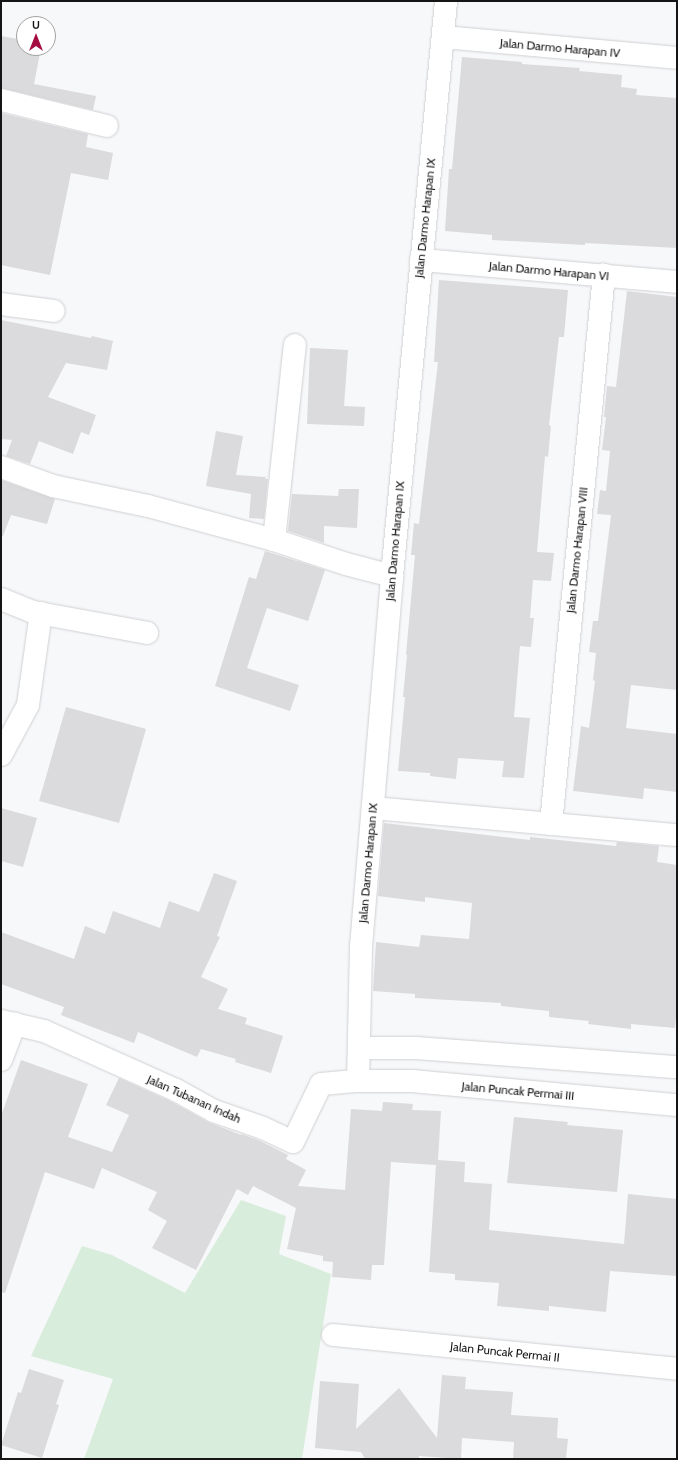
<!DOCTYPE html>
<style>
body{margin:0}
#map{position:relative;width:678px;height:1460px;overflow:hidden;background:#f7f8fa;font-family:Cabin,sans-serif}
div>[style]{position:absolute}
.green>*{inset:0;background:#d9eddc}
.building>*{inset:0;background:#dbdadc}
.roads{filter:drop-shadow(0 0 1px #cfd0d2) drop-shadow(0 0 1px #cfd0d2)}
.minor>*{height:22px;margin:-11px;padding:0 11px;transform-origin:11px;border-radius:11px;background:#fff}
span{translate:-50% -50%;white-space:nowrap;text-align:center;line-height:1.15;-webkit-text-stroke:3.5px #fff;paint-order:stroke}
.street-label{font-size:12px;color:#151516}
.frame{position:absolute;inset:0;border:2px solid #151516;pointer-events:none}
.north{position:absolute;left:16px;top:16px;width:40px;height:40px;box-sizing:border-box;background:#fff;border:1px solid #a1a1a2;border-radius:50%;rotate:0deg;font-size:11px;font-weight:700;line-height:16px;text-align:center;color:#151516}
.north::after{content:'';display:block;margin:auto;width:14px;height:18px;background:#a50c41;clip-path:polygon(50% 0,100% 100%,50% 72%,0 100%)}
</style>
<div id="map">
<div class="green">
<div style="clip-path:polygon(241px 1200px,286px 1216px,279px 1254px,331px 1274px,302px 1459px,84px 1459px,113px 1379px,31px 1356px,82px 1246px,112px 1255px,185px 1293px)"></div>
</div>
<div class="building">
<div style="clip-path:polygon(1px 36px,24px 40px,24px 48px,41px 48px,34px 84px,96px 96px,93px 110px,1px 88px)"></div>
<div style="clip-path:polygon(462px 57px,522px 62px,522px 64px,580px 68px,579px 71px,622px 75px,621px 87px,637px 89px,636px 95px,677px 98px,677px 248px,585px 243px,585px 245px,492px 240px,492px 235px,445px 231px,449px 169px,452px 169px)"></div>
<div style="clip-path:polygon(1px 113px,88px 134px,86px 147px,113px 153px,108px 180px,71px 173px,50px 275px,1px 265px)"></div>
<div style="clip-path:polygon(439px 280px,568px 290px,564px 337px,559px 337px,549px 425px,551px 426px,548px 457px,545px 456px,537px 552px,554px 553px,551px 581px,533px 580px,530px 618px,534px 618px,531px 647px,520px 646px,514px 717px,530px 718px,524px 778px,502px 777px,504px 761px,458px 758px,456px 779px,430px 776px,430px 773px,398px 771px,405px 697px,403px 697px,407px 655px,406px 654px,415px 555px,411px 555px,414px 523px,419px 524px,438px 362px,434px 362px)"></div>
<div style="clip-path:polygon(627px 291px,677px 297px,677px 690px,631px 685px,626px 728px,677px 734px,677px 792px,644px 788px,643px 799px,573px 791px,581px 726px,589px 728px,595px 681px,593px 680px,596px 653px,589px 652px,593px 621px,598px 621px,611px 515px,597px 514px,600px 490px,606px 491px,610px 451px,602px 450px,606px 417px,604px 417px,607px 386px,616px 387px)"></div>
<div style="clip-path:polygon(1px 320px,91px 338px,92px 336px,113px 341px,107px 370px,66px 363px,48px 397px,96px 415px,89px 435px,81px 432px,73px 454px,39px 441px,30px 464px,6px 456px,12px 440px,1px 439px)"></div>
<div style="clip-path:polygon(310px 348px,348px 350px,344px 406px,365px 407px,364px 426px,307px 424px)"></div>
<div style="clip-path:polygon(216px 431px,243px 436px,236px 475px,266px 477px,265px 479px,268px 479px,264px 519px,249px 518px,251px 494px,206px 486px)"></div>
<div style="clip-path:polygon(1px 480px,55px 499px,47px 524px,11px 515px,3px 536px,1px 536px)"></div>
<div style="clip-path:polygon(339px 489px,359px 489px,357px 528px,324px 526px,324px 543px,288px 531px,292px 494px,338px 496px)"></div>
<div style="clip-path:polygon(265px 551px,325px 570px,308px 621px,267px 608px,247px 668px,299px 685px,290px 711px,215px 686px,249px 577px,256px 579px)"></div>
<div style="clip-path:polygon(66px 707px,146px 729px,119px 823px,39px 801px)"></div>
<div style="clip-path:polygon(1px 808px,37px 818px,23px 867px,1px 861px)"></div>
<div style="clip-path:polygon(384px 823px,530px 840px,530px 837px,616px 846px,617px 842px,659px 846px,657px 862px,677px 865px,677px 1006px,675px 1028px,631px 1024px,631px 1029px,588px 1024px,589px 1021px,549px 1017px,549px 1011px,501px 1006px,501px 1003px,415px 998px,415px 994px,373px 991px,376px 942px,419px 947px,421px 935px,469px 939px,472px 903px,425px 897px,425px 902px,378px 896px)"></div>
<div style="clip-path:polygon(214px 873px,237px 881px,217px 936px,220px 937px,201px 977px,228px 989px,218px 1009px,247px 1018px,245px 1024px,283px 1036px,271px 1073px,235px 1062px,236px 1059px,201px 1049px,197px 1057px,138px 1032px,134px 1043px,61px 1015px,64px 1007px,1px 984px,1px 932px,74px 959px,85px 926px,105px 934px,113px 911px,160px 928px,169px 901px,199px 912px)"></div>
<div style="clip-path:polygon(21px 1060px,88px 1084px,68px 1137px,112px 1152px,129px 1115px,106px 1105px,119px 1078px,170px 1101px,208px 1122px,241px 1135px,241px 1134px,258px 1140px,288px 1155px,286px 1159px,306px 1170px,298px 1186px,345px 1190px,351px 1109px,382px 1111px,383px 1102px,413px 1104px,412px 1110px,441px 1111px,438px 1160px,465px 1162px,464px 1182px,492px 1184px,489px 1230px,624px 1244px,628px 1194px,677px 1199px,677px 1276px,610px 1271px,606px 1312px,549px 1306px,549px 1311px,497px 1306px,499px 1283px,455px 1280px,455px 1274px,429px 1272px,436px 1165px,391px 1162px,384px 1265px,372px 1265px,371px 1280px,332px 1277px,333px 1262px,323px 1261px,323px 1256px,287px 1249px,296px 1208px,253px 1186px,248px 1195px,237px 1189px,196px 1270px,152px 1248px,167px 1221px,148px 1210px,157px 1192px,102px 1168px,94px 1189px,45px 1172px,5px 1293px,1px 1292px,1px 1116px)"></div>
<div style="clip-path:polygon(514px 1117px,568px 1122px,567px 1125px,623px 1130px,617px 1192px,507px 1183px)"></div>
<div style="clip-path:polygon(29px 1369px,64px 1380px,56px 1404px,59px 1405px,42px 1458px,1px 1445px,18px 1392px,21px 1393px)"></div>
<div style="clip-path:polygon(442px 1375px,466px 1377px,465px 1389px,513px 1392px,511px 1415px,558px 1418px,557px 1438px,568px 1439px,566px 1459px,513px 1459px,514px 1442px,462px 1438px,461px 1459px,419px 1456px,419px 1459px,365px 1459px,361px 1452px,315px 1448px,320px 1381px,359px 1384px,356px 1429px,399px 1388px,437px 1438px)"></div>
</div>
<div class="roads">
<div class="minor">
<div style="left:443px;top:37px;width:235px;rotate:5.1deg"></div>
<div style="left:1px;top:100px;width:109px;rotate:13.8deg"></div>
<div style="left:421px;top:260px;width:257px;rotate:4.9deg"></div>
<div style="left:1px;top:304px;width:53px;rotate:7.5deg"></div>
<div style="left:1px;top:467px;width:55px;rotate:20.1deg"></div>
<div style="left:53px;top:486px;width:97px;rotate:11.9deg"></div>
<div style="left:148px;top:506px;width:131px;rotate:15.1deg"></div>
<div style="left:274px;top:540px;width:76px;rotate:18.4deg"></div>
<div style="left:346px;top:564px;width:48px;rotate:14.6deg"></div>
<div style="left:274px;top:540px;width:196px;rotate:-83.9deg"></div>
<div style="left:1px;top:599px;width:35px;rotate:22deg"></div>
<div style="left:33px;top:612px;width:116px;rotate:10.4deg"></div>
<div style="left:1px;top:755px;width:57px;rotate:-61.6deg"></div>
<div style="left:28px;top:705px;width:93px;rotate:-82deg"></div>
<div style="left:373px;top:808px;width:305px;rotate:5.1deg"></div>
<div style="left:551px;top:824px;width:552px;rotate:-84.49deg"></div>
<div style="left:1px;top:1021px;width:44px;rotate:13.1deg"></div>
<div style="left:44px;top:1031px;width:145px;rotate:24.1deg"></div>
<div style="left:176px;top:1090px;width:43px;rotate:28.9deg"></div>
<div style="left:214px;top:1111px;width:52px;rotate:19.1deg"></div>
<div style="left:263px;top:1128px;width:33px;rotate:25deg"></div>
<div style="left:293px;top:1142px;width:64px;rotate:-64.2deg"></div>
<div style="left:321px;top:1084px;width:37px;rotate:-5deg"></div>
<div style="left:358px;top:1081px;width:54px"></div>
<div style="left:412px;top:1081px;width:266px;rotate:5.2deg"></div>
<div style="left:360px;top:1048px;width:56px"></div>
<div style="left:416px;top:1048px;width:262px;rotate:4.2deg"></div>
<div style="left:1px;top:1060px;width:39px;rotate:-69deg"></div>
<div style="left:358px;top:1081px;width:134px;rotate:-88.7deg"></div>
<div style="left:361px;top:947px;width:372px;rotate:-85.2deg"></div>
<div style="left:392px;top:576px;width:578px;rotate:-84.63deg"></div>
<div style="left:333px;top:1335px;width:346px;rotate:5.6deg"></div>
</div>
</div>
<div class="street-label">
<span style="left:560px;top:48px;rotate:5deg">Jalan Darmo Harapan IV</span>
<span style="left:425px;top:218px;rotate:-84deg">Jalan Darmo Harapan IX</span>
<span style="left:549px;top:271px;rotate:5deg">Jalan Darmo Harapan VI</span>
<span style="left:395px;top:541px;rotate:-85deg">Jalan Darmo Harapan IX</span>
<span style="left:577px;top:550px;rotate:-84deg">Jalan Darmo Harapan VIII</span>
<span style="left:368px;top:863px;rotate:-85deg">Jalan Darmo Harapan IX</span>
<span style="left:518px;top:1091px;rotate:5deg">Jalan Puncak Permai III</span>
<span style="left:194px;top:1099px;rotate:24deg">Jalan Tubanan Indah</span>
<span style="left:505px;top:1352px;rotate:6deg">Jalan Puncak Permai II</span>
</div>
<div class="frame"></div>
<div class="north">U</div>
</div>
